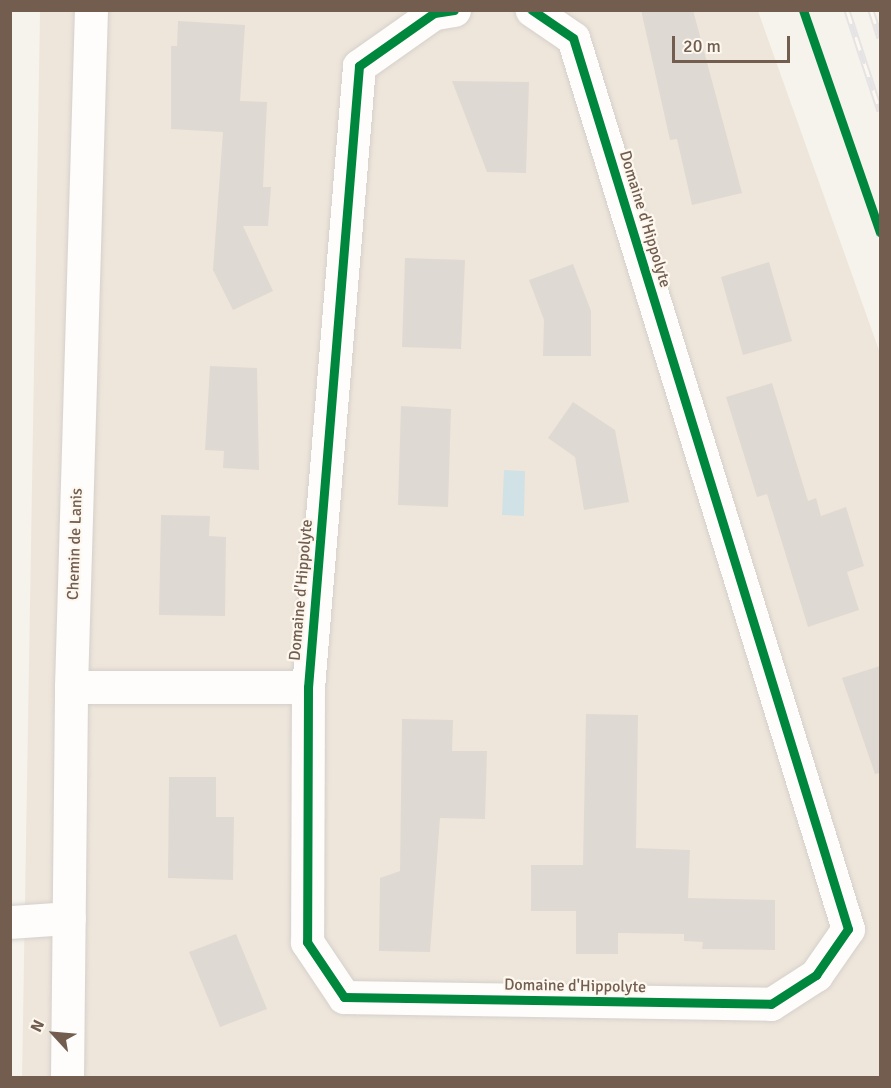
<!DOCTYPE html>
<style>
body{margin:0}
#map{position:relative;width:891px;height:1088px;overflow:hidden;background:#f6f3ed;font-family:Signika,sans-serif}
div>[style]{position:absolute}
.residential>*{inset:0;background:#eee6db}
.water>*{inset:0;background:#d0e2e5}
.building>*{inset:0;background:#dfd9d3}
.roads{filter:drop-shadow(0 0 2px #d5d0cb) drop-shadow(0 0 2px #d5d0cb)}
.street>*{height:33px;margin:-16.5px;padding:0 16.5px;transform-origin:16.5px;border-radius:16.5px;background:#fefdfc}
.rail>*{height:7px;margin-top:-3.5px;transform-origin:0;background:repeating-linear-gradient(90deg,#fdf8ef 0 14px,#e5e3e4 0 28px);box-sizing:border-box;border-block:2px solid #e5e3e4}
.cycleway>*{height:9px;margin:-4.5px;padding:0 4.5px;transform-origin:4.5px;border-radius:4.5px;background:#00873e}
span{translate:-50% -50%;white-space:nowrap;text-align:center;line-height:1.15;-webkit-text-stroke:4.5px #fdf8ef;paint-order:stroke}
.street-label{font-size:16px;color:#725d4f}
.frame{position:absolute;inset:0;border:12px solid #725d4f;pointer-events:none}
.north{position:absolute;left:24px;top:1004px;width:60px;height:60px;-webkit-text-stroke:4px #fdf8ef;paint-order:stroke;rotate:296deg;font-size:16px;font-weight:700;line-height:24px;text-align:center;color:#725d4f}
.north::after{content:'';display:block;margin:auto;width:21px;height:27px;background:#725d4f;clip-path:polygon(50% 0,100% 100%,50% 72%,0 100%)}
.scale{position:absolute;left:672px;top:36px;width:118px;height:27px;box-sizing:border-box;border:3px solid #725d4f;border-top:0;padding-left:8px;font-size:18px;line-height:21px;white-space:nowrap;color:#725d4f;-webkit-text-stroke:4px #fdf8ef;paint-order:stroke}
</style>
<div id="map">
<div class="residential">
<div style="clip-path:polygon(40px 11px,758px 11px,880px 353px,880px 1077px,22px 1078px)"></div>
</div>
<div class="water">
<div style="clip-path:polygon(504px 470px,525px 471px,524px 516px,502px 515px)"></div>
</div>
<div class="building">
<div style="clip-path:polygon(641px 10px,693px 10px,742px 193px,692px 205px,677px 139px,670px 140px)"></div>
<div style="clip-path:polygon(178px 21px,245px 25px,240px 101px,267px 102px,263px 187px,271px 187px,268px 226px,243px 226px,273px 291px,233px 310px,213px 270px,223px 132px,171px 129px,171px 46px,177px 46px)"></div>
<div style="clip-path:polygon(452px 81px,529px 82px,526px 173px,487px 172px)"></div>
<div style="clip-path:polygon(405px 258px,465px 260px,461px 349px,402px 347px)"></div>
<div style="clip-path:polygon(769px 262px,792px 341px,743px 355px,721px 277px)"></div>
<div style="clip-path:polygon(573px 264px,591px 311px,591px 356px,543px 356px,544px 320px,529px 280px)"></div>
<div style="clip-path:polygon(210px 366px,257px 368px,259px 470px,223px 468px,224px 451px,205px 450px)"></div>
<div style="clip-path:polygon(772px 383px,808px 501px,816px 498px,821px 516px,846px 507px,864px 566px,847px 572px,859px 610px,808px 627px,767px 494px,757px 497px,726px 397px)"></div>
<div style="clip-path:polygon(573px 402px,615px 430px,629px 502px,584px 510px,575px 457px,548px 438px)"></div>
<div style="clip-path:polygon(401px 406px,451px 409px,448px 507px,398px 505px)"></div>
<div style="clip-path:polygon(161px 515px,210px 516px,209px 536px,226px 537px,225px 616px,159px 615px)"></div>
<div style="clip-path:polygon(880px 666px,880px 773px,875px 774px,842px 678px)"></div>
<div style="clip-path:polygon(586px 714px,638px 715px,636px 848px,690px 850px,688px 898px,775px 900px,775px 950px,702px 949px,703px 942px,684px 941px,684px 934px,618px 933px,618px 954px,576px 954px,576px 911px,531px 911px,531px 865px,583px 865px)"></div>
<div style="clip-path:polygon(402px 719px,453px 720px,452px 751px,487px 751px,485px 819px,440px 818px,430px 952px,379px 951px,380px 878px,400px 871px)"></div>
<div style="clip-path:polygon(169px 777px,216px 777px,216px 817px,234px 817px,233px 880px,168px 878px)"></div>
<div style="clip-path:polygon(236px 934px,267px 1009px,220px 1027px,189px 952px)"></div>
</div>
<div class="roads">
<div class="street">
<div style="left:454px;top:10px;width:20px;rotate:171deg"></div>
<div style="left:434px;top:13px;width:92px;rotate:144.8deg"></div>
<div style="left:359px;top:66px;width:623px;rotate:94.69deg"></div>
<div style="left:308px;top:687px;width:255px;rotate:90.2deg"></div>
<div style="left:307px;top:942px;width:66px;rotate:56.1deg"></div>
<div style="left:344px;top:997px;width:427px;rotate:0.9deg"></div>
<div style="left:771px;top:1004px;width:54px;rotate:-32.8deg"></div>
<div style="left:816px;top:975px;width:56px;rotate:-55.2deg"></div>
<div style="left:848px;top:929px;width:932px;rotate:-107.15deg"></div>
<div style="left:573px;top:38px;width:50px;rotate:-145.7deg"></div>
<div style="left:71px;top:687px;width:237px"></div>
<div style="left:10px;top:922px;width:59px;rotate:-3.9deg"></div>
<div style="left:67px;top:1078px;width:391px;rotate:-89.4deg"></div>
<div style="left:71px;top:687px;width:677px;rotate:-88.31deg"></div>
</div>
</div>
<div class="rail">
<div style="left:847px;top:10px;width:106px;rotate:71.9deg"></div>
<div style="left:871px;top:10px;width:29px;rotate:72deg"></div>
</div>
<div class="cycleway">
<div style="left:454px;top:10px;width:20px;rotate:171deg"></div>
<div style="left:434px;top:13px;width:92px;rotate:144.8deg"></div>
<div style="left:359px;top:66px;width:623px;rotate:94.69deg"></div>
<div style="left:308px;top:687px;width:255px;rotate:90.2deg"></div>
<div style="left:307px;top:942px;width:66px;rotate:56.1deg"></div>
<div style="left:344px;top:997px;width:427px;rotate:0.9deg"></div>
<div style="left:771px;top:1004px;width:54px;rotate:-32.8deg"></div>
<div style="left:816px;top:975px;width:56px;rotate:-55.2deg"></div>
<div style="left:848px;top:929px;width:932px;rotate:-107.15deg"></div>
<div style="left:573px;top:38px;width:50px;rotate:-145.7deg"></div>
<div style="left:803px;top:10px;width:235px;rotate:70.9deg"></div>
</div>
<div class="street-label">
<span style="left:645px;top:219px;rotate:73deg">Domaine d'Hippolyte</span>
<span style="left:75px;top:544px;rotate:-88deg">Chemin de Lanis</span>
<span style="left:301px;top:590px;rotate:-85deg">Domaine d'Hippolyte</span>
<span style="left:575px;top:986px;rotate:1deg">Domaine d'Hippolyte</span>
</div>
<div class="frame"></div>
<div class="north">N</div>
<div class="scale">20 m</div>
</div>
